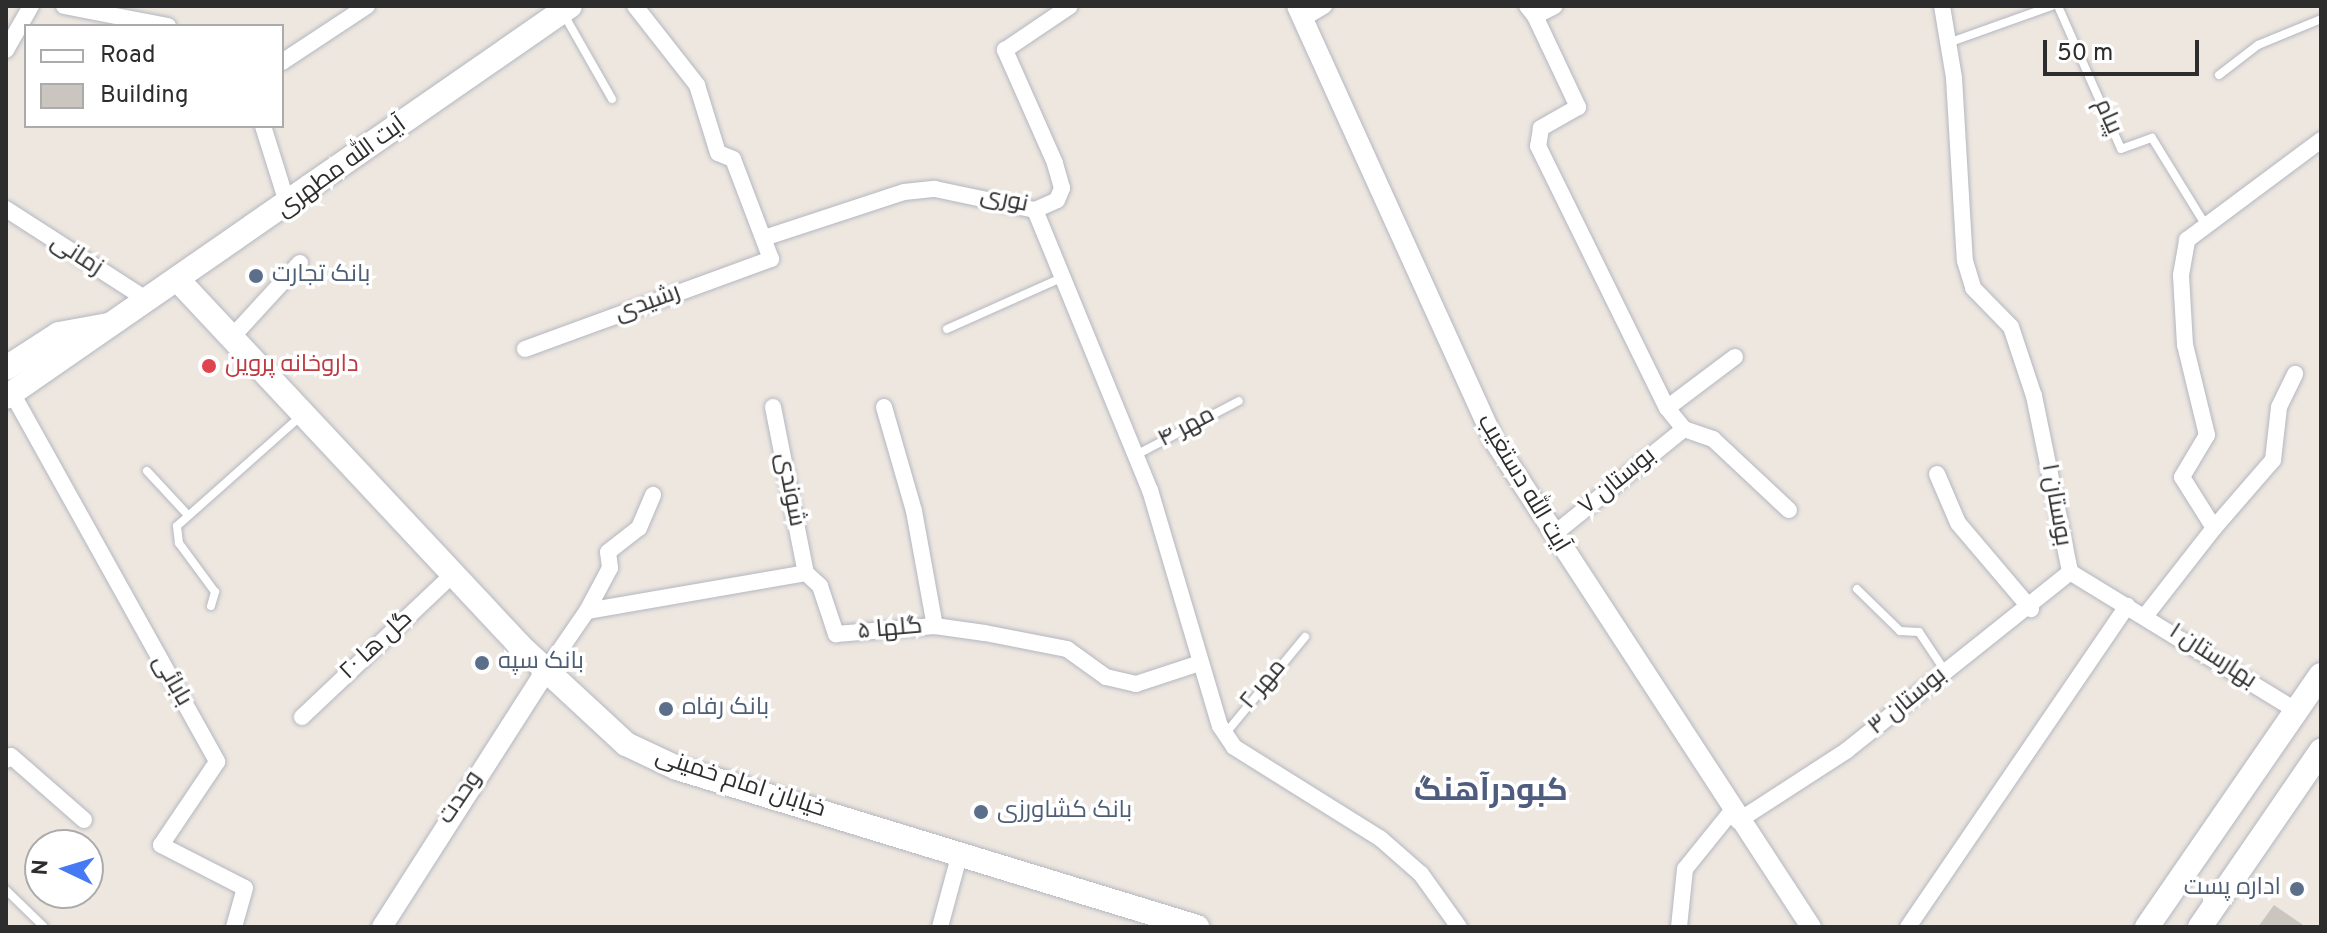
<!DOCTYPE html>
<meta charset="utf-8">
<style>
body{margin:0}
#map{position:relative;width:2327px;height:933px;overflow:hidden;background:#eee7e0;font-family:Overpass,Cairo,sans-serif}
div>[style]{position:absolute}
.building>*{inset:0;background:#cac5bf}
.roads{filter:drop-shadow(0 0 2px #b4b7c0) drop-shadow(0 0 2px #b4b7c0)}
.service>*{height:8px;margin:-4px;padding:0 4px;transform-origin:4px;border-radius:4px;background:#fff}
.minor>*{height:16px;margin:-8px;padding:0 8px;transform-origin:8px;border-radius:8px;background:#fff}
.tertiary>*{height:20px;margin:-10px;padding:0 10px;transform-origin:10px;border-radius:10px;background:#fff}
.secondary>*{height:24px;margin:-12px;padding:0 12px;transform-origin:12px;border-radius:12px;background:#fff}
.dots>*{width:22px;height:22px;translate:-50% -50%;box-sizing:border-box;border:4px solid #fff;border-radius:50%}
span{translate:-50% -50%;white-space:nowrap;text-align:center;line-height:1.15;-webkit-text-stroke:7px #fff;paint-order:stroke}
.street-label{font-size:24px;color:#2d2d2d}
.service-label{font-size:24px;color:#4e5e75}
.left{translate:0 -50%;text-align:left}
.right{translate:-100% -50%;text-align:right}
.health-label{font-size:24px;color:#be3a42}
.district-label{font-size:32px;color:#4e5c7e;font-weight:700}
.frame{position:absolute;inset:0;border:8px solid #2d2d2d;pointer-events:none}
.legend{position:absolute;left:24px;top:24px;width:260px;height:104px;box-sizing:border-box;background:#fff;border:2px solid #ababab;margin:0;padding:10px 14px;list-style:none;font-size:24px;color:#2d2d2d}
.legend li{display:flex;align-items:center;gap:16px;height:40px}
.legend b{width:40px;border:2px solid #ababab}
.north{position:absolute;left:24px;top:829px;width:80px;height:80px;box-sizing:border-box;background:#fff;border:2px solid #ababab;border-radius:50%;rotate:274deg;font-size:22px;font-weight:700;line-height:32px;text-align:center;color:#2d2d2d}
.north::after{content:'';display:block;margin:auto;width:28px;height:36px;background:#467af5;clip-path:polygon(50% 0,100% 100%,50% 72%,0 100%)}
.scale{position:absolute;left:2043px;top:40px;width:156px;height:36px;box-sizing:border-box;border:4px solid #2d2d2d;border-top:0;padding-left:10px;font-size:24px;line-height:28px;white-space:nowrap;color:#2d2d2d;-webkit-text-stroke:6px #fff;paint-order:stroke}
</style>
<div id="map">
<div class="building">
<i style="clip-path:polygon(2274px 905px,2306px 927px,2258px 927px)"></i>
</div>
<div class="roads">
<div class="service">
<i style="left:2058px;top:6px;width:156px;rotate:66.2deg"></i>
<i style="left:2121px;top:149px;width:33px;rotate:-20deg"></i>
<i style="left:2152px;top:138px;width:101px;rotate:58.4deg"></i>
<i style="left:563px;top:13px;width:99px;rotate:60.3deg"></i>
<i style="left:1948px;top:43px;width:110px;rotate:-19.6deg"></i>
<i style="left:2219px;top:75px;width:49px;rotate:-37.6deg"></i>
<i style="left:2258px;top:45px;width:68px;rotate:-22.4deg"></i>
<i style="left:947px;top:329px;width:125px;rotate:-24.1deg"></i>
<i style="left:1136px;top:455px;width:116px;rotate:-27.7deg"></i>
<i style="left:147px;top:471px;width:56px;rotate:47.2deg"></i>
<i style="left:1857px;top:589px;width:60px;rotate:44.3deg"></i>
<i style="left:1900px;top:631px;width:19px;rotate:3deg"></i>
<i style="left:1919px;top:632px;width:47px;rotate:56.3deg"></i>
<i style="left:211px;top:606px;width:15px;rotate:-74deg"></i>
<i style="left:215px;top:592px;width:61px;rotate:-126.3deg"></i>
<i style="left:179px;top:543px;width:17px;rotate:-97deg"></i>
<i style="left:177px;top:526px;width:166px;rotate:-41.6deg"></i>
<i style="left:1225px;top:734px;width:126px;rotate:-50.5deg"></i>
<i style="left:6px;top:890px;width:53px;rotate:44.2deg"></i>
</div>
<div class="minor">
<i style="left:64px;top:6px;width:106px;rotate:10.9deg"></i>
<i style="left:1527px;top:6px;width:13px;rotate:51deg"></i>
<i style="left:1535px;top:16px;width:22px;rotate:-27deg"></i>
<i style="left:1942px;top:6px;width:73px;rotate:80.5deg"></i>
<i style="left:1954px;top:78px;width:183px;rotate:86.6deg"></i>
<i style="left:1965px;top:261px;width:28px;rotate:73deg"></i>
<i style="left:1973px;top:288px;width:54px;rotate:45.7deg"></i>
<i style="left:2011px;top:327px;width:73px;rotate:71.6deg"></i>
<i style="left:2034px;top:396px;width:180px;rotate:78.4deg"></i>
<i style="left:2070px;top:572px;width:266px;rotate:31.5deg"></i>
<i style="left:1535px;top:16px;width:101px;rotate:64.7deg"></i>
<i style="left:1578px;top:107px;width:43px;rotate:150.4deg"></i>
<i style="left:1541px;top:128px;width:18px;rotate:99deg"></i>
<i style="left:1538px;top:146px;width:292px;rotate:63.8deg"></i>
<i style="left:1667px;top:408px;width:27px;rotate:51deg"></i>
<i style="left:1684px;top:429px;width:31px;rotate:19deg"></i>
<i style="left:1713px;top:439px;width:104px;rotate:43.1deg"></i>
<i style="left:1302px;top:19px;width:26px;rotate:-31deg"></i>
<i style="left:6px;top:50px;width:51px;rotate:-60.4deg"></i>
<i style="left:282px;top:62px;width:102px;rotate:-33.4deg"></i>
<i style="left:263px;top:126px;width:84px;rotate:72.6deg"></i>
<i style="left:6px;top:209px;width:168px;rotate:32.8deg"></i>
<i style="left:1035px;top:210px;width:303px;rotate:67.7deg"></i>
<i style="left:1150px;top:490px;width:246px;rotate:73.5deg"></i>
<i style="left:1220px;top:726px;width:25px;rotate:56deg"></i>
<i style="left:1234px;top:747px;width:173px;rotate:32deg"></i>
<i style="left:1381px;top:839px;width:53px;rotate:41.2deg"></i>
<i style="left:1421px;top:874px;width:65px;rotate:54.4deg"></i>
<i style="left:764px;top:238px;width:147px;rotate:-18.2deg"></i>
<i style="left:904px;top:192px;width:31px;rotate:-6deg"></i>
<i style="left:935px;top:189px;width:102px;rotate:11.9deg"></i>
<i style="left:1035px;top:210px;width:24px;rotate:-24deg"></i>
<i style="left:1057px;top:200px;width:13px;rotate:-67deg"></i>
<i style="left:1062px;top:188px;width:26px;rotate:-106deg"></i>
<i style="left:1055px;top:163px;width:124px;rotate:-113.9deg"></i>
<i style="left:1005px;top:50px;width:78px;rotate:-34.1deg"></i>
<i style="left:233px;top:336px;width:99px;rotate:-47.5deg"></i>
<i style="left:525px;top:349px;width:262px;rotate:-20.1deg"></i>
<i style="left:771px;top:259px;width:107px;rotate:-110.8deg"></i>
<i style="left:733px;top:159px;width:16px;rotate:-158deg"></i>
<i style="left:718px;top:153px;width:71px;rotate:-107.2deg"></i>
<i style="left:697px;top:85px;width:100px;rotate:-128.1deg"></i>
<i style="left:12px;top:393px;width:422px;rotate:60.9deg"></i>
<i style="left:217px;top:762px;width:100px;rotate:124deg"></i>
<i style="left:161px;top:845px;width:94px;rotate:27.1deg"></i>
<i style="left:245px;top:888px;width:41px;rotate:105.8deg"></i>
<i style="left:773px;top:407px;width:169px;rotate:78.8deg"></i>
<i style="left:884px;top:407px;width:108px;rotate:73.9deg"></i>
<i style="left:914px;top:511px;width:117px;rotate:79.7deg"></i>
<i style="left:1667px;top:408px;width:85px;rotate:-36.9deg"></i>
<i style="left:1937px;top:474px;width:53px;rotate:66.8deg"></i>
<i style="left:1958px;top:523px;width:113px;rotate:49.7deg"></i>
<i style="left:2214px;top:528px;width:90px;rotate:-49.1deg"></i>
<i style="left:2273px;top:460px;width:53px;rotate:-83.5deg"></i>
<i style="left:2279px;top:407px;width:37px;rotate:-64deg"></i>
<i style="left:1553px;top:535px;width:169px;rotate:-39deg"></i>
<i style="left:587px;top:611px;width:49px;rotate:-61.9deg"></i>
<i style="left:610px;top:568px;width:16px;rotate:-97deg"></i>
<i style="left:608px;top:552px;width:39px;rotate:-38deg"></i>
<i style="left:639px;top:528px;width:36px;rotate:-67deg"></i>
<i style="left:2146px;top:615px;width:110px;rotate:-52deg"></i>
<i style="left:2214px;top:528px;width:60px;rotate:-122.1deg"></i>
<i style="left:2182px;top:477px;width:49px;rotate:-59.2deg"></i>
<i style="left:2207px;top:435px;width:93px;rotate:-103.7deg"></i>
<i style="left:2185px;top:345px;width:70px;rotate:-93.3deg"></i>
<i style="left:2181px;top:275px;width:36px;rotate:-80deg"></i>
<i style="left:2187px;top:240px;width:167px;rotate:-36.7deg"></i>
<i style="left:545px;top:672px;width:74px;rotate:-55.5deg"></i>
<i style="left:587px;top:611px;width:222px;rotate:-9.8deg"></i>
<i style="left:806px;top:573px;width:19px;rotate:43deg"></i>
<i style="left:820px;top:586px;width:51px;rotate:71.6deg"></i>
<i style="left:836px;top:634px;width:99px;rotate:-4.6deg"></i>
<i style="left:935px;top:626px;width:50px;rotate:8deg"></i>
<i style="left:985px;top:633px;width:84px;rotate:11deg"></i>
<i style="left:1067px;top:649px;width:48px;rotate:35.7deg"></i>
<i style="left:1106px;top:677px;width:31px;rotate:13deg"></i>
<i style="left:1136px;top:684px;width:64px;rotate:-18.2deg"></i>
<i style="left:302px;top:717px;width:207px;rotate:-43.4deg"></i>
<i style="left:6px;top:760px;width:6px;rotate:-39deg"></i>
<i style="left:11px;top:756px;width:97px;rotate:41.2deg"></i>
<i style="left:1738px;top:821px;width:129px;rotate:-32.9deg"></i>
<i style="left:1846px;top:751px;width:287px;rotate:-38.6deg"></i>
<i style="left:940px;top:927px;width:77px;rotate:-74.9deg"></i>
<i style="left:1679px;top:927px;width:58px;rotate:-84.1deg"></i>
<i style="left:1685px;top:869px;width:73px;rotate:-51.1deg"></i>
<i style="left:1908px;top:927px;width:389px;rotate:-55.7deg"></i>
</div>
<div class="tertiary">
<i style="left:1297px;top:6px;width:475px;rotate:65.6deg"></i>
<i style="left:1493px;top:439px;width:582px;rotate:56.91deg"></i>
<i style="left:382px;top:927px;width:303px;rotate:-57.4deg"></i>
</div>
<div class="secondary">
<i style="left:177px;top:279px;width:500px;rotate:46.9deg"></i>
<i style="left:518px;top:644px;width:147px;rotate:42.8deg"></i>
<i style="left:626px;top:744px;width:56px;rotate:25.2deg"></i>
<i style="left:677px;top:768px;width:544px;rotate:17deg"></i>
<i style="left:6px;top:368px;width:63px;rotate:-32.7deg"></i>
<i style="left:59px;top:334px;width:50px;rotate:-10.4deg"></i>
<i style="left:6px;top:397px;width:686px;rotate:-34.73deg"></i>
<i style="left:2147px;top:927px;width:306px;rotate:-55.4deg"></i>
<i style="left:2200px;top:927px;width:214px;rotate:-55.5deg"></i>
</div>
</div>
<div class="dots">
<i style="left:256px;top:276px;background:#5c6f8a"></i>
<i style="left:209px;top:366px;background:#e0444e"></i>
<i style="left:482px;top:663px;background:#5c6f8a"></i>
<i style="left:666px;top:709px;background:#5c6f8a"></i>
<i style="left:981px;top:812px;background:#5c6f8a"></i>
<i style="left:2297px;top:889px;background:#5c6f8a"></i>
</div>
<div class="street-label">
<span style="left:2107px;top:117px;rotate:66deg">پیام</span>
<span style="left:342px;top:168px;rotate:-36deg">آیت الله مطهری</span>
<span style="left:1004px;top:201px;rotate:12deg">نوری</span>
<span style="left:76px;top:256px;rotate:33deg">زمانی</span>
<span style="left:648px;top:304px;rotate:-20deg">رشیدی</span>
<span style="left:1187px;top:428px;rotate:-28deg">مهر ۴</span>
<span style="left:1618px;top:482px;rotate:-39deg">بوستان ۷</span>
<span style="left:1522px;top:484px;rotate:59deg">آیت الله دستغیب</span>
<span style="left:789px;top:490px;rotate:79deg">شوندی</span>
<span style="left:2055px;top:505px;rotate:80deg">بوستان ۱</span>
<span style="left:890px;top:630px;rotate:-5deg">گلها ۵</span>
<span style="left:377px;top:646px;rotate:-43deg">گل ها ۲۰</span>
<span style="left:2212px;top:657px;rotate:33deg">بهارستان ۱</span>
<span style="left:171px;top:681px;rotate:60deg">بابائی</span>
<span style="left:1264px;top:685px;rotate:-50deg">مهر ۲</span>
<span style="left:1908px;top:702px;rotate:-39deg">بوستان ۳</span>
<span style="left:740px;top:784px;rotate:18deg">خیابان امام خمینی</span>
<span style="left:461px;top:798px;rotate:-56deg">وحدت</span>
</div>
<div class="service-label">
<span class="left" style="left:272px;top:276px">بانک تجارت</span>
<span class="left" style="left:498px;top:663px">بانک سپه</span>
<span class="left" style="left:682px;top:709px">بانک رفاه</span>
<span class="left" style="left:997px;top:812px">بانک کشاورزی</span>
<span class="right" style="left:2281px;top:889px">اداره پست</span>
</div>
<div class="health-label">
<span class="left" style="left:225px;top:366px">داروخانه پروین</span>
</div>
<div class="district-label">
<span style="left:1491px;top:792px">کبودرآهنگ</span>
</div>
<div class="frame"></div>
<ul class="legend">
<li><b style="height:10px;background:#fff"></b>Road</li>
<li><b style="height:22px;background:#cac5bf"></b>Building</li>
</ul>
<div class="north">N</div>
<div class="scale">50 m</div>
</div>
